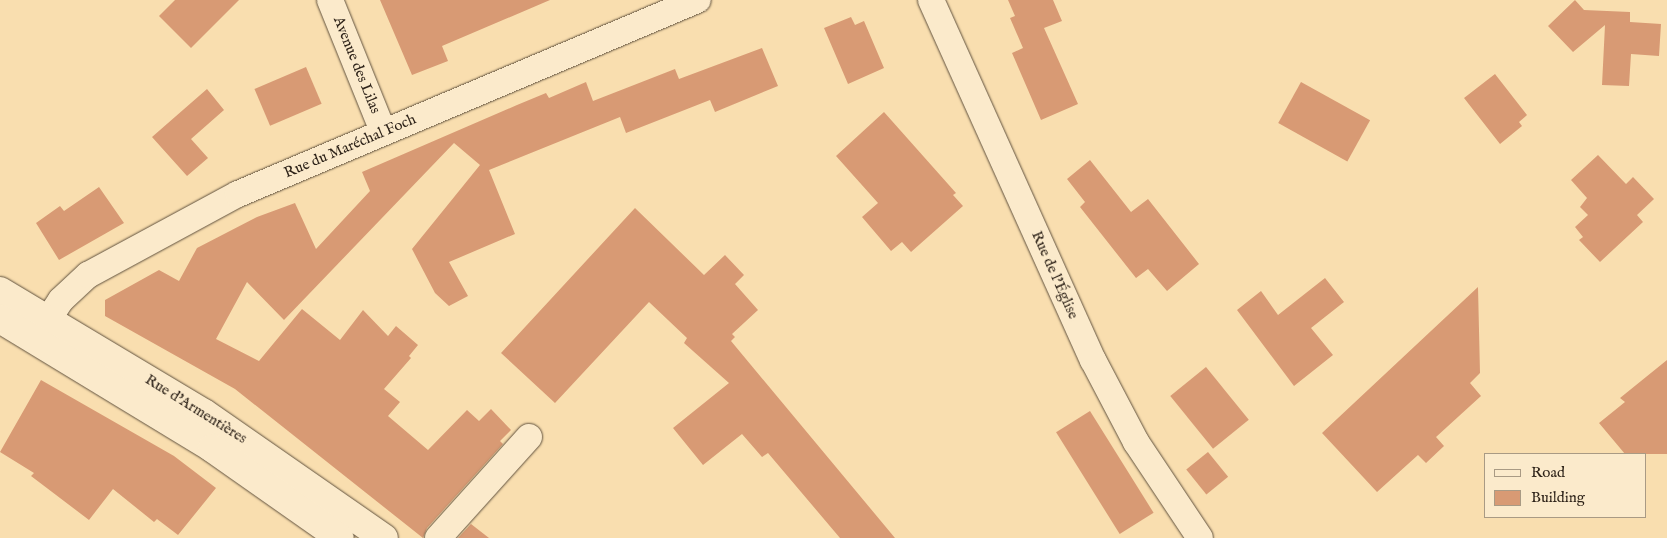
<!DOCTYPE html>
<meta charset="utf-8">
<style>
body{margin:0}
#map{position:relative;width:1667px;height:538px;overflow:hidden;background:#f9deaf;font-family:"IM FELL English",serif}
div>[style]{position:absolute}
.building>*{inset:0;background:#d89a74;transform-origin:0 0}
.roads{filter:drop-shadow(0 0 1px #61523e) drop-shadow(0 0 1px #61523e)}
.minor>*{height:26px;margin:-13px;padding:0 13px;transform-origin:13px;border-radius:13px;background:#fbeacb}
.secondary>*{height:28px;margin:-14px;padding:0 14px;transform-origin:14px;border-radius:14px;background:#fbeacb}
span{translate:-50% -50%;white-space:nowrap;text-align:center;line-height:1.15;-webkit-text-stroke:4px #fbeacb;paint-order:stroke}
.street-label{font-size:15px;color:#2e2319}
.legend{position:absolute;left:1484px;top:453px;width:162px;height:65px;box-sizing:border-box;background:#fbeacb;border:1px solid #a99a84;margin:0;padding:6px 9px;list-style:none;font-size:15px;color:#2e2319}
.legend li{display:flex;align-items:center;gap:10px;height:25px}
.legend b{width:25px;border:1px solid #a99a84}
</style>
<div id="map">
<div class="building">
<i style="clip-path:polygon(175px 0,239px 0,191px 48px,159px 16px)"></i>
<i style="clip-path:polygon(380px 0,550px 0,442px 46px,448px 61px,412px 75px)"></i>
<i style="clip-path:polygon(1008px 0,1053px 0,1062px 21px,1044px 28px,1078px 104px,1041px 120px,1012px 53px,1023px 48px,1010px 18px,1015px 16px)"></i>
<i style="clip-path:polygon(1575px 0,1584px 10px,1630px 12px,1630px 22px,1661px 24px,1659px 56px,1631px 54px,1629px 86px,1602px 85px,1605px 25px,1573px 52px,1548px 26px)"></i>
<i style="clip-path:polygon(851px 17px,855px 25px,864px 21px,884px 68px,848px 84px,824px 28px)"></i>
<i style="clip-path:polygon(762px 48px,778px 86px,715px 112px,710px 100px,626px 133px,620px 117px,489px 170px,515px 234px,449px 262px,468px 296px,449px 306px,435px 293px,412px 249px,480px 165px,454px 143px,284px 320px,247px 282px,216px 339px,259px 361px,302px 309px,340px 340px,363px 310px,388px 336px,396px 326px,418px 345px,409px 356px,411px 358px,384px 389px,400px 402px,388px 416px,428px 450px,467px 410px,479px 421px,491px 409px,511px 430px,500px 441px,503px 444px,427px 528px,423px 538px,235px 389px,105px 316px,105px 300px,159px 270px,179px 281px,197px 248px,257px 217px,295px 203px,316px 249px,370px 191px,362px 172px,517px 105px,546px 93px,549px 98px,586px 82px,593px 101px,675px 69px,679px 79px)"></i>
<i style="left:306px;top:67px;width:40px;height:56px;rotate:67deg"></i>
<i style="clip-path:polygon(1495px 74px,1527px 115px,1519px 122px,1522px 126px,1500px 144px,1464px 98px)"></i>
<i style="left:1301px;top:82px;width:79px;height:47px;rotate:29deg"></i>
<i style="clip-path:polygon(207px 89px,224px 110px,191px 139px,208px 158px,187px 176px,152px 137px)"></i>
<i style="clip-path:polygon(884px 112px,956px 193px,953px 195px,963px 206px,911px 252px,902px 242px,891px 251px,862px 217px,878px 203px,836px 156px)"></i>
<i style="clip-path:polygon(1598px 155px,1626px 184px,1633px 177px,1654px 199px,1637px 215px,1643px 222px,1600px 262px,1579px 240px,1583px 237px,1575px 227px,1588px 215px,1580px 207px,1587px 198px,1571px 180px)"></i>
<i style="clip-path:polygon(1090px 160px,1131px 212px,1148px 199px,1199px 264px,1167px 291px,1148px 269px,1136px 278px,1080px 207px,1085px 202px,1067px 179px)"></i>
<i style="clip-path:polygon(99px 187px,124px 223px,59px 260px,36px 223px,60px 206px,64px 211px)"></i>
<i style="clip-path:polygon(635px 208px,704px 275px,725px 255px,744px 275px,735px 284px,758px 310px,732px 334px,735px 337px,731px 341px,895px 538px,840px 538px,768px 453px,762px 457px,742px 434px,703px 465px,673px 428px,729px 383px,684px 343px,687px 338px,649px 302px,555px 403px,501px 353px)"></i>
<i style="clip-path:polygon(1325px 278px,1344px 302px,1311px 328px,1333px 355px,1294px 386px,1237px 310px,1261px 291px,1278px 315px)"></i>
<i style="clip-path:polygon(1478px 287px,1480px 373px,1470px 383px,1481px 396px,1436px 437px,1444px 446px,1426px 463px,1418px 455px,1377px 492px,1322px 433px)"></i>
<i style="clip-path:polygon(1667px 360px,1667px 454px,1625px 454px,1599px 423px,1625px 402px,1620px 398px)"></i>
<i style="left:1206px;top:367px;width:68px;height:46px;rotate:51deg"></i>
<i style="clip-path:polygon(41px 380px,174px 456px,216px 488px,178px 535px,157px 519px,154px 522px,113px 489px,89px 520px,31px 476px,34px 473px,0 452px)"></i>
<i style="left:1090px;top:411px;width:120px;height:40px;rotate:58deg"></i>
<i style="left:1208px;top:452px;width:32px;height:28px;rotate:51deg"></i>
<i style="clip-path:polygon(471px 524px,489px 538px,458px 538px)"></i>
</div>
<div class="roads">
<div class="minor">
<i style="left:330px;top:0;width:141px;rotate:68deg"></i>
<i style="left:931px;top:0;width:395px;rotate:65.8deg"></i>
<i style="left:1093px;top:360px;width:93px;rotate:62.3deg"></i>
<i style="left:1136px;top:442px;width:115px;rotate:56.3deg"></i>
<i style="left:36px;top:338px;width:45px;rotate:-56.7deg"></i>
<i style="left:61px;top:300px;width:37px;rotate:-43deg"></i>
<i style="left:88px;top:275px;width:170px;rotate:-28.4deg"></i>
<i style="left:238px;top:194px;width:499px;rotate:-22.9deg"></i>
<i style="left:438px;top:538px;width:136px;rotate:-48deg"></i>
</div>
<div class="secondary">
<i style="left:0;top:291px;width:238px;rotate:30.9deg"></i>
<i style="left:204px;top:413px;width:219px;rotate:34.8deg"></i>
<i style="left:0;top:319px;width:248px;rotate:31.3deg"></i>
<i style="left:212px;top:448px;width:156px;rotate:35.1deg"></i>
</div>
</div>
<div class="street-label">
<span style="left:357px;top:65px;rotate:68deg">Avenue des Lilas</span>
<span style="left:350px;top:146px;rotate:-23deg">Rue du Maréchal Foch</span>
<span style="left:1055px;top:275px;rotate:66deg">Rue de l'Église</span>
<span style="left:196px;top:409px;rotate:32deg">Rue d'Armentières</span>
</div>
<ul class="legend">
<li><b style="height:6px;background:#fbeacb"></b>Road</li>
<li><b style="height:14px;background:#d89a74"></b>Building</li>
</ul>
</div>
